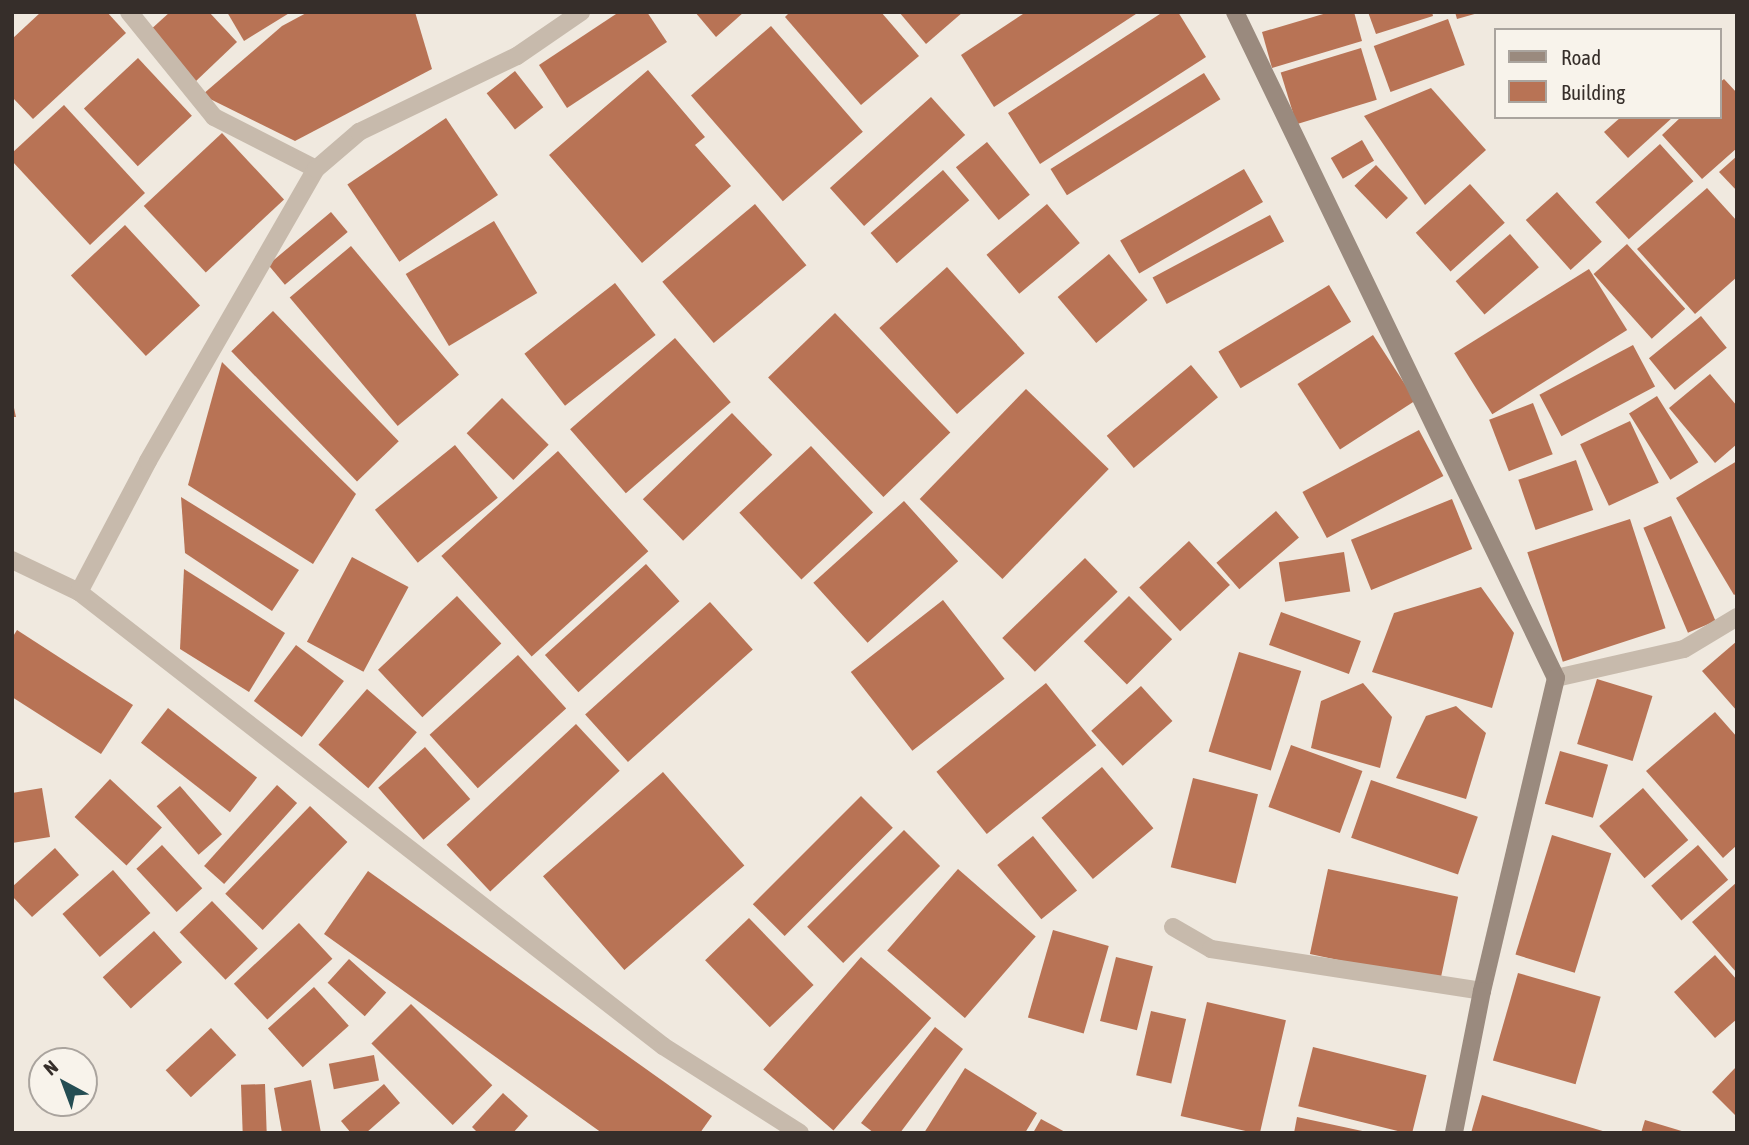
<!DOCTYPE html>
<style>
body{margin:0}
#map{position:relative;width:1749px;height:1145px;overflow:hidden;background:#f0e9df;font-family:"Asap Condensed",sans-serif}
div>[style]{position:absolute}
.building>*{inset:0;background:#b87355;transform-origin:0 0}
.street>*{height:18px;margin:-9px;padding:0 9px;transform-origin:9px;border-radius:9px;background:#c7baac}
.secondary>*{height:18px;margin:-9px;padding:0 9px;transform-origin:9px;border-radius:9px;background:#9a8a7e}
span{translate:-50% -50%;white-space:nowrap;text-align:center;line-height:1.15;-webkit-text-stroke:5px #f8f3eb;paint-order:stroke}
.frame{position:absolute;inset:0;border:14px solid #362e2a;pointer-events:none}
.legend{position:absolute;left:1494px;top:28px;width:228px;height:91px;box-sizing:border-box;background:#f8f3eb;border:2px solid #aaa49e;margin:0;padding:9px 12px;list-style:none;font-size:21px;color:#362e2a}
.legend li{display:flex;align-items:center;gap:14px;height:35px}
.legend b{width:35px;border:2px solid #aaa49e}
.north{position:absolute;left:28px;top:1047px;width:70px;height:70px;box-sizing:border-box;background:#f8f3eb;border:2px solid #aaa49e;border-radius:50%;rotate:319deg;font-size:19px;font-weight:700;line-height:28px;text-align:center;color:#362e2a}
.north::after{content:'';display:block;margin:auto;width:24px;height:32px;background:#244d53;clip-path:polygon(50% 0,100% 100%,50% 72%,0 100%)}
</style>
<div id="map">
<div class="building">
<i style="clip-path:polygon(41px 12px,107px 12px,126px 33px,33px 119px,12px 97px,12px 39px)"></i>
<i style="clip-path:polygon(170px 12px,209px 12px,237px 42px,195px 82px,148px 32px)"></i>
<i style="clip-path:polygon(227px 12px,291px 12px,244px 41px)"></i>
<i style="clip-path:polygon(308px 12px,415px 12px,432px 69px,295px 141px,202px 95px,282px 26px)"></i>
<i style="clip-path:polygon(619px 12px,647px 12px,667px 42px,567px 108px,539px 65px)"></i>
<i style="clip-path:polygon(695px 12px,744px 12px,716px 37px)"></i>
<i style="clip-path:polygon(790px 12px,881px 12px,919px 56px,861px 105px,785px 17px)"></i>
<i style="clip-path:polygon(899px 12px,963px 12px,926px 44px)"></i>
<i style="clip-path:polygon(1026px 12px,1139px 12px,994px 107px,961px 55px)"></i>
<i style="clip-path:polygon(1163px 12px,1178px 12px,1206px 57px,1040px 164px,1008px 113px)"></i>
<i style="clip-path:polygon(1330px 12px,1354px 12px,1362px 41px,1272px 68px,1262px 32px)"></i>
<i style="clip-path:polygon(1368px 12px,1432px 12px,1433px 16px,1376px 34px)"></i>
<i style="clip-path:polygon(1455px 12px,1478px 12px,1478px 13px,1457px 19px)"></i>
<i style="left:1448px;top:19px;width:49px;height:79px;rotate:70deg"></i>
<i style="left:771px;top:26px;width:140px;height:106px;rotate:49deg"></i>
<i style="left:1361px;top:48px;width:54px;height:84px;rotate:73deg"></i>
<i style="left:138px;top:58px;width:79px;height:74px;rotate:47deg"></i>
<i style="clip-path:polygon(648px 70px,705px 137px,695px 145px,731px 186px,642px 263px,549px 155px)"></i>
<i style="left:515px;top:71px;width:46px;height:36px;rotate:52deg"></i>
<i style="left:1204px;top:73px;width:31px;height:181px;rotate:58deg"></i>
<i style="clip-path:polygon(1724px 79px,1737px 93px,1737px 148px,1702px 179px,1662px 135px,1681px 117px,1719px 117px,1719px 83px)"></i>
<i style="clip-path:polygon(1431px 88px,1486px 150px,1425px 205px,1364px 116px)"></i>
<i style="left:931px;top:97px;width:51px;height:136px;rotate:48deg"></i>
<i style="clip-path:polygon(64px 105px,145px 193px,90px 245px,12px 161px,12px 153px)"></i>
<i style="clip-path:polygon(1621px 117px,1673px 117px,1628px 158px,1604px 132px)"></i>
<i style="left:446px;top:118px;width:93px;height:119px;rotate:56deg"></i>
<i style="left:222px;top:133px;width:91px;height:107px;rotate:47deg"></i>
<i style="left:1362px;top:140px;width:24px;height:36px;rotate:60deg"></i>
<i style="left:987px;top:142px;width:68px;height:40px;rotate:51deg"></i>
<i style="left:1660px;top:144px;width:50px;height:87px;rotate:48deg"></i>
<i style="clip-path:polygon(1737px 156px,1737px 191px,1719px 172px)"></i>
<i style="left:1376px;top:165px;width:46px;height:30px;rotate:46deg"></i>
<i style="left:1244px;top:169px;width:38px;height:143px;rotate:60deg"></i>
<i style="left:943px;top:170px;width:40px;height:96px;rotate:49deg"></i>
<i style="left:1470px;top:184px;width:52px;height:73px;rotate:48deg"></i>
<i style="clip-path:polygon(1707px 188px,1737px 221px,1737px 277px,1695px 314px,1637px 249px)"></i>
<i style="left:1557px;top:192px;width:67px;height:42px;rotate:48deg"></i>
<i style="left:755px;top:204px;width:80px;height:121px;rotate:50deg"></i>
<i style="left:1047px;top:204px;width:51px;height:79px;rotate:50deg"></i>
<i style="left:331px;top:212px;width:26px;height:82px;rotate:50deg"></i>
<i style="left:1270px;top:215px;width:30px;height:133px;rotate:62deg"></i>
<i style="left:494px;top:221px;width:84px;height:103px;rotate:59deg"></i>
<i style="left:125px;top:225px;width:110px;height:74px;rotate:47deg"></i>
<i style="left:1510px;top:234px;width:44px;height:72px;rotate:49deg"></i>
<i style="left:1627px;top:244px;width:87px;height:45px;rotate:48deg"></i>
<i style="left:351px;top:246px;width:168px;height:80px;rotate:50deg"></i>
<i style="left:1109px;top:254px;width:60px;height:67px;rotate:50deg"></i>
<i style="left:947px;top:267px;width:116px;height:91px;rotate:48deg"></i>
<i style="left:1589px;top:269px;width:72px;height:159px;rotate:58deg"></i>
<i style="left:615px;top:283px;width:66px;height:115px;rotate:52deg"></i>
<i style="left:1329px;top:285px;width:43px;height:129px;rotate:59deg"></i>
<i style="left:273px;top:311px;width:181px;height:58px;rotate:46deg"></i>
<i style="left:835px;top:313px;width:166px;height:93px;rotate:46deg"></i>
<i style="left:1701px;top:316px;width:41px;height:67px;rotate:51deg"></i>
<i style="left:1373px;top:335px;width:78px;height:90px;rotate:57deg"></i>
<i style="left:675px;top:338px;width:85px;height:139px;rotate:49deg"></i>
<i style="left:1633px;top:345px;width:47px;height:106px;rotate:62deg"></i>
<i style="clip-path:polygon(222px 362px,356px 494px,313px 564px,188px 485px)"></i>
<i style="left:1191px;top:365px;width:42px;height:110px;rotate:50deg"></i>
<i style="clip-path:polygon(1710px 374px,1737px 406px,1737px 444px,1715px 463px,1669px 408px)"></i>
<i style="left:1026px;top:389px;width:115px;height:153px;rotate:44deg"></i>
<i style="left:1657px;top:396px;width:78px;height:33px;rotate:58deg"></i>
<i style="left:502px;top:398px;width:66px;height:50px;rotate:45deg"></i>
<i style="clip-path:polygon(12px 399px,16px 417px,12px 417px)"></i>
<i style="left:1533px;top:403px;width:55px;height:47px;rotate:69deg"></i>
<i style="left:732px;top:413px;width:58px;height:124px;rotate:46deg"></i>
<i style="left:1630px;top:421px;width:68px;height:55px;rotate:65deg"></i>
<i style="left:1419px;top:430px;width:52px;height:132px;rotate:62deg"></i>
<i style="left:455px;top:445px;width:68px;height:103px;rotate:51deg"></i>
<i style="left:811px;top:446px;width:91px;height:98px;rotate:47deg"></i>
<i style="left:558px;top:451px;width:135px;height:157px;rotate:48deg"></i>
<i style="left:1576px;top:460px;width:53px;height:61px;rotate:71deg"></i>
<i style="clip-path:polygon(1737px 461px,1737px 593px,1734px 595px,1676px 498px)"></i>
<i style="clip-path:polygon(181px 497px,299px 570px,272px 611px,185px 553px)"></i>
<i style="left:1452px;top:499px;width:54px;height:109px;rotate:68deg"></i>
<i style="left:904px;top:501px;width:81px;height:122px;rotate:48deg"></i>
<i style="left:1276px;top:511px;width:35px;height:79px;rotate:49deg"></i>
<i style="left:1671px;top:516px;width:114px;height:30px;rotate:67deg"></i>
<i style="left:1630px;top:519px;width:115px;height:108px;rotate:72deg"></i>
<i style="left:1189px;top:541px;width:60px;height:68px;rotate:47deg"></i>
<i style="left:1344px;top:552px;width:40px;height:66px;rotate:81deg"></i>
<i style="left:352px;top:557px;width:64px;height:96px;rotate:28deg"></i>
<i style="left:1085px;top:558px;width:47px;height:115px;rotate:46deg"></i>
<i style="left:646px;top:564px;width:50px;height:136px;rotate:48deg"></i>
<i style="clip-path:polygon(184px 569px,285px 633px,249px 692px,180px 649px)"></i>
<i style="clip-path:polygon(1481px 587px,1514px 633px,1492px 708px,1372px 672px,1394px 613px)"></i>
<i style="left:457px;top:596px;width:65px;height:108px;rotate:47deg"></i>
<i style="left:1129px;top:596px;width:61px;height:64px;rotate:45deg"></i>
<i style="left:943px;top:600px;width:100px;height:117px;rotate:52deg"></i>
<i style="left:710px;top:602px;width:64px;height:168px;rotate:48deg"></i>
<i style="left:1281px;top:612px;width:85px;height:35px;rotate:20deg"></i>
<i style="clip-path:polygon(17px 630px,133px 705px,101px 754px,12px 697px,12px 638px)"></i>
<i style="clip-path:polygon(1737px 641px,1737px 711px,1702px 671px)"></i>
<i style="left:296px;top:645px;width:60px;height:70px;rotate:37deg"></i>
<i style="left:1239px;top:652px;width:65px;height:104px;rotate:17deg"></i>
<i style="left:518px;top:655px;width:72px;height:119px;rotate:48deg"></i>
<i style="left:1597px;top:679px;width:58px;height:68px;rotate:17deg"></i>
<i style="left:1046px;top:683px;width:80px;height:141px;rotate:51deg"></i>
<i style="clip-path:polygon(1363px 683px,1392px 717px,1380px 768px,1311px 748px,1321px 701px)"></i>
<i style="left:1141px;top:686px;width:47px;height:67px;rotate:48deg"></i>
<i style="left:367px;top:689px;width:66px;height:74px;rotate:41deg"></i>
<i style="clip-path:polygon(1456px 706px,1486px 733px,1466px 799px,1396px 778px,1426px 716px)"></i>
<i style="left:168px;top:708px;width:113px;height:44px;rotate:38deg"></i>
<i style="clip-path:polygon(1715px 712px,1737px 737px,1737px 845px,1723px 858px,1646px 771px)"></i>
<i style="left:576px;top:724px;width:64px;height:177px;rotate:47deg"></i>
<i style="left:1291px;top:745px;width:76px;height:66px;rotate:20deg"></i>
<i style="left:425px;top:747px;width:69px;height:62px;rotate:49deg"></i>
<i style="left:1560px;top:751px;width:50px;height:55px;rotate:16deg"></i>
<i style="left:1102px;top:767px;width:80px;height:79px;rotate:50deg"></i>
<i style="left:663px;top:772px;width:124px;height:159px;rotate:49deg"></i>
<i style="left:1193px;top:778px;width:67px;height:92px;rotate:14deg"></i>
<i style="left:110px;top:779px;width:71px;height:52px;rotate:43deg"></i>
<i style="left:1371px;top:780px;width:113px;height:61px;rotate:19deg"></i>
<i style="left:277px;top:785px;width:27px;height:109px;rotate:42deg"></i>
<i style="left:180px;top:786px;width:64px;height:31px;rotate:49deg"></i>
<i style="clip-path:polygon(42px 788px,50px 837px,12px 843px,12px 793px)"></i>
<i style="left:1643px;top:788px;width:69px;height:58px;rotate:49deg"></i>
<i style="left:861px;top:796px;width:45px;height:153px;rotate:45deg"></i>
<i style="left:310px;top:806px;width:52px;height:122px;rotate:44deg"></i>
<i style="left:904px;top:830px;width:51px;height:137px;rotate:45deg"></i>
<i style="left:1552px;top:835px;width:62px;height:125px;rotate:17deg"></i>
<i style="left:1033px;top:836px;width:70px;height:46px;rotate:51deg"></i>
<i style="left:162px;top:845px;width:59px;height:35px;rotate:47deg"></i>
<i style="left:1698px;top:845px;width:46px;height:62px;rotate:49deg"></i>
<i style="clip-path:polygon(55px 848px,79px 875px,32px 917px,12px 896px,12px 887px)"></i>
<i style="left:958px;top:869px;width:103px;height:108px;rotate:41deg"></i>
<i style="left:1328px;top:869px;width:133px;height:87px;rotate:12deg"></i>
<i style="left:113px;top:870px;width:57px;height:67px;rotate:49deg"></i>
<i style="clip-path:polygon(368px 871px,712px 1116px,700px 1133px,602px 1133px,324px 934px)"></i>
<i style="clip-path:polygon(1737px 882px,1737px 973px,1692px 922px)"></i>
<i style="left:212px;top:901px;width:66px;height:45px;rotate:46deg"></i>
<i style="left:749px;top:918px;width:93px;height:61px;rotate:46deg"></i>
<i style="left:299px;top:923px;width:49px;height:89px;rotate:47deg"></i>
<i style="left:1053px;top:930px;width:58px;height:91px;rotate:16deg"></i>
<i style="left:154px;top:931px;width:42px;height:69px;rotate:48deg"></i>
<i style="clip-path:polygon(1715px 955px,1737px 980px,1737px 1019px,1715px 1038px,1674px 992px)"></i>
<i style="left:861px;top:957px;width:93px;height:149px;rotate:41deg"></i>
<i style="left:1116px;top:957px;width:38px;height:66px;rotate:14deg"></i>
<i style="left:349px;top:959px;width:50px;height:32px;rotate:42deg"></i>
<i style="left:1518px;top:973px;width:86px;height:91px;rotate:16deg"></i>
<i style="left:314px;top:987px;width:52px;height:62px;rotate:48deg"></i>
<i style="left:1207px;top:1002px;width:81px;height:117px;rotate:13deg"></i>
<i style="left:411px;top:1004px;width:115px;height:56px;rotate:45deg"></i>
<i style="left:1151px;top:1011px;width:36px;height:66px;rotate:13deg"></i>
<i style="clip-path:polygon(935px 1027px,963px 1049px,900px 1133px,874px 1133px,861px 1123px)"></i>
<i style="left:211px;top:1028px;width:37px;height:62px;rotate:47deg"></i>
<i style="left:1313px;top:1047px;width:117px;height:61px;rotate:14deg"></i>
<i style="left:374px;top:1055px;width:26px;height:46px;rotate:79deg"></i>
<i style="clip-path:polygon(1737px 1066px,1737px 1117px,1712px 1092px)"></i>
<i style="clip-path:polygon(965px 1068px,1037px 1113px,1025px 1133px,924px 1133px)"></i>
<i style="clip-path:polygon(311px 1080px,321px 1133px,282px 1133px,274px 1088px)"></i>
<i style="left:265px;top:1084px;width:49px;height:24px;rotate:88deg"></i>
<i style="clip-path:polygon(384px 1084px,400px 1103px,366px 1133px,351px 1133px,341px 1121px)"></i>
<i style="clip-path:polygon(503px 1093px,528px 1116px,513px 1133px,478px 1133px,472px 1127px)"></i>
<i style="clip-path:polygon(1482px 1095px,1606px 1132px,1606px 1133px,1471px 1133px)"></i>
<i style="clip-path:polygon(1297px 1117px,1367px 1132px,1367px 1133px,1294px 1133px)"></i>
<i style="clip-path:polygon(1041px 1119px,1067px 1133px,1033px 1133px)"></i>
<i style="clip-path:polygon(1645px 1120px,1685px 1132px,1685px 1133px,1641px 1133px)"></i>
</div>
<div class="street">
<i style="left:129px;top:12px;width:135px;rotate:51deg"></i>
<i style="left:214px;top:117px;width:114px;rotate:27deg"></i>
<i style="left:12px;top:560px;width:74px;rotate:25.5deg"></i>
<i style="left:79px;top:592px;width:740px;rotate:37.86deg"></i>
<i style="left:663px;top:1046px;width:162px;rotate:32.4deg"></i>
<i style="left:79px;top:592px;width:148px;rotate:-62.2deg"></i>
<i style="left:148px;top:461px;width:337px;rotate:-60.1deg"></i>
<i style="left:316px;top:169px;width:57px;rotate:-40.7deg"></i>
<i style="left:359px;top:132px;width:175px;rotate:-25.7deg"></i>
<i style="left:517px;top:56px;width:78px;rotate:-34.5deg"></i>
<i style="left:1556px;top:678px;width:131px;rotate:-12.8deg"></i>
<i style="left:1684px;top:649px;width:62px;rotate:-31.1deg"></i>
<i style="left:1173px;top:927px;width:44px;rotate:30.1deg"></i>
<i style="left:1211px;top:949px;width:274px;rotate:8.8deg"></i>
</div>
<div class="secondary">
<i style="left:1235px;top:12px;width:739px;rotate:64.27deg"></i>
<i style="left:1556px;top:678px;width:322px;rotate:103.3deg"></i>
<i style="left:1482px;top:991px;width:145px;rotate:101.2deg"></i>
</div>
<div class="frame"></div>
<ul class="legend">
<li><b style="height:9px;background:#9a8a7e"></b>Road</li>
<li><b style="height:19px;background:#b87355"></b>Building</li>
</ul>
<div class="north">N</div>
</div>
